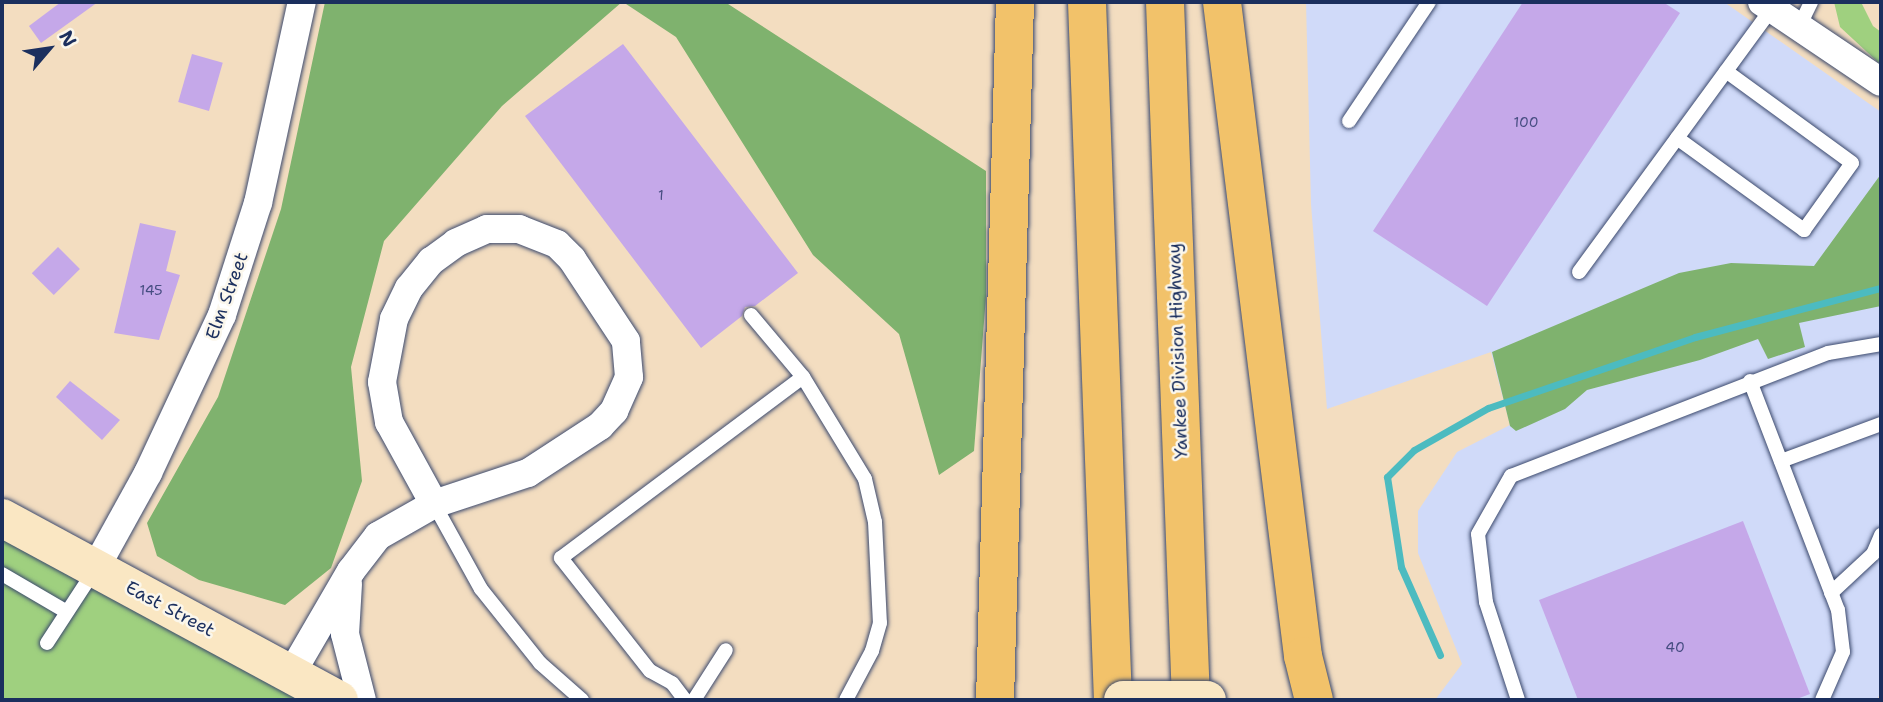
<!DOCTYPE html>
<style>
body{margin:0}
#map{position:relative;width:1883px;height:702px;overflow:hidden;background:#f3ddc0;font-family:"Shantell Sans",sans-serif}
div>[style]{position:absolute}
.built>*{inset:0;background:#d0daf9}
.green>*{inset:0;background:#9fd07f}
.forest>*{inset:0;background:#7fb26e}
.stream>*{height:7px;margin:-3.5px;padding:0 3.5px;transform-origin:3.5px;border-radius:3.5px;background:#4cbbc0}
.building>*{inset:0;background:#c5a8e9;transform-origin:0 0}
.roads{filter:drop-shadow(0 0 2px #3b496d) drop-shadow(0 0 2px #3b496d)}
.service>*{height:14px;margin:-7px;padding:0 7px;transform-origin:7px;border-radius:7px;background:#fff}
.minor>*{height:28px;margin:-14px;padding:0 14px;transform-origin:14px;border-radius:14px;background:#fff}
.secondary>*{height:38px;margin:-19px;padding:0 19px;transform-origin:19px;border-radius:19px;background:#fae7c3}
.motorway>*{height:38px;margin:-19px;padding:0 19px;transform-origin:19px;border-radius:19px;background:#f2c26a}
.bridges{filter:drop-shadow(0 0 2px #3b496d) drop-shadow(0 0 2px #3b496d)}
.secondary-bridge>*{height:38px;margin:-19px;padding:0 19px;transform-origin:19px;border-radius:19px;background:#fae7c3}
span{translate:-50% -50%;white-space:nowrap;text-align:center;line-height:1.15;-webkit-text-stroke:5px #fbf7ec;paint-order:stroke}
.number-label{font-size:14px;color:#464d81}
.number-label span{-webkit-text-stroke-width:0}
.street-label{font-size:18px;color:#1b2f5e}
.frame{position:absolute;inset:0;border:4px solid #1b2f5e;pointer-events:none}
.north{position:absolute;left:14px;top:14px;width:70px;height:70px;-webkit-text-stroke:5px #fbf7ec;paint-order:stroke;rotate:61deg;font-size:19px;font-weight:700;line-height:28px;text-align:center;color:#1b2f5e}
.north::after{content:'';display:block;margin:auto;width:24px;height:32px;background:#1b2f5e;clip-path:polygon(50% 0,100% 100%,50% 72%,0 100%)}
</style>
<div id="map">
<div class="built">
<i style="clip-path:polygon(1306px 2px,1724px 2px,1881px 112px,1881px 691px,1877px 700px,1435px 700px,1462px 664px,1418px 553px,1418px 511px,1457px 452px,1510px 425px,1491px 352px,1327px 409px,1311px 204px)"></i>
</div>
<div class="green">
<i style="clip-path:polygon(1834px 2px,1861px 2px,1873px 26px,1881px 32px,1881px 65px,1840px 27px)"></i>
<i style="clip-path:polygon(2px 530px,309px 700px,2px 700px)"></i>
</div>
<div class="forest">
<i style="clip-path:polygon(325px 2px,622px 2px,502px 106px,384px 241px,351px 367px,362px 481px,331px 568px,285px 605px,199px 580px,157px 556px,147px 523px,218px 397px,281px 209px)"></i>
<i style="clip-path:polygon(623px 2px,725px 2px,986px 171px,986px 296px,974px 451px,939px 475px,899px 334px,813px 255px,676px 37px)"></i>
<i style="clip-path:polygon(1881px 174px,1881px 306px,1799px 323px,1805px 347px,1768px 359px,1758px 339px,1700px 360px,1587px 390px,1565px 409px,1516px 431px,1510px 426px,1492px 352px,1679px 273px,1731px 263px,1814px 266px)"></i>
</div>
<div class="stream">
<i style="left:1440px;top:655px;width:96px;rotate:-113.9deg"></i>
<i style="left:1401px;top:567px;width:91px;rotate:-98.8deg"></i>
<i style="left:1387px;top:477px;width:38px;rotate:-45deg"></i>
<i style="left:1414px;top:450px;width:85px;rotate:-29.6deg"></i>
<i style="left:1488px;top:408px;width:219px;rotate:-18.9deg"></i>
<i style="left:1695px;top:337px;width:192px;rotate:-14.8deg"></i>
</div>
<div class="building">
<i style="clip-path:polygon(61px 2px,98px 2px,41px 43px,29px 26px)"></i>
<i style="clip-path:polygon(1523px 2px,1663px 2px,1680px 13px,1487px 306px,1373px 231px)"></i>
<i style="clip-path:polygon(623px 44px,798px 273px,755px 306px,745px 307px,742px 316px,701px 348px,525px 116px)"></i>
<i style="left:192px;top:54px;width:32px;height:50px;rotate:16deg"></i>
<i style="clip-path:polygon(140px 223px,176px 231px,166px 271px,180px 275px,159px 340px,114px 333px)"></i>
<i style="left:58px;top:247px;width:31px;height:37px;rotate:45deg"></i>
<i style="clip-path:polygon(70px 381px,120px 420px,102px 440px,56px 397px)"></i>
<i style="clip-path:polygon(1743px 521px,1810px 694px,1794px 700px,1578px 700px,1539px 600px)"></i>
</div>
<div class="roads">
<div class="service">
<i style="left:1799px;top:27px;width:28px;rotate:-64deg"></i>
<i style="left:1349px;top:121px;width:143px;rotate:-56.1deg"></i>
<i style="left:1677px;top:138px;width:157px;rotate:35.9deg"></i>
<i style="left:1804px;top:230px;width:82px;rotate:-54.4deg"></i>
<i style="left:1852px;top:163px;width:156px;rotate:-143.9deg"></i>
<i style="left:1579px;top:272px;width:327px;rotate:-53.8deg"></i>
<i style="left:751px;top:315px;width:81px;rotate:50deg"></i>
<i style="left:803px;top:377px;width:119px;rotate:58.7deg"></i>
<i style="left:865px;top:479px;width:44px;rotate:76.9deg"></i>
<i style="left:875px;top:522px;width:101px;rotate:87.2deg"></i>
<i style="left:880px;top:623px;width:29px;rotate:106deg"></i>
<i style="left:872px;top:651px;width:55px;rotate:118deg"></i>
<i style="left:1750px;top:381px;width:245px;rotate:69deg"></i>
<i style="left:1838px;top:610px;width:42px;rotate:83.2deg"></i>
<i style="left:1843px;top:652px;width:52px;rotate:113.6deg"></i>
<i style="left:1781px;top:461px;width:107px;rotate:-20.3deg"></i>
<i style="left:434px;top:504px;width:97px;rotate:61.1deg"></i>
<i style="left:481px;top:589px;width:95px;rotate:51.4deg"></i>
<i style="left:540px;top:663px;width:56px;rotate:41.4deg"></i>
<i style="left:2px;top:574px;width:75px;rotate:30.3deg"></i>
<i style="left:1831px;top:593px;width:57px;rotate:-42.9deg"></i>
<i style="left:1873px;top:554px;width:21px;rotate:-67deg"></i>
<i style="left:47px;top:643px;width:86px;rotate:-56.9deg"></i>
<i style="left:685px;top:700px;width:21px;rotate:-127deg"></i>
<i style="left:672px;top:683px;width:25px;rotate:-151deg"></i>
<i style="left:650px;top:671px;width:144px;rotate:-128.2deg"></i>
<i style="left:561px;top:558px;width:302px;rotate:-36.8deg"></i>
<i style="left:694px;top:700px;width:59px;rotate:-57.4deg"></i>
<i style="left:1518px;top:700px;width:103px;rotate:-108.1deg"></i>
<i style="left:1486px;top:602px;width:68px;rotate:-96.7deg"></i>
<i style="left:1478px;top:534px;width:67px;rotate:-60.4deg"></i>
<i style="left:1511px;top:476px;width:340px;rotate:-21.2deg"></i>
<i style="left:1828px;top:353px;width:54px;rotate:-9.6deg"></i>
</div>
<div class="minor">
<i style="left:1762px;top:2px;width:143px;rotate:33.9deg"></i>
<i style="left:95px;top:569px;width:110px;rotate:-61.1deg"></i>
<i style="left:148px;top:473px;width:174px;rotate:-64.9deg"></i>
<i style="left:222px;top:315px;width:118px;rotate:-72.2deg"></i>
<i style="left:258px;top:203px;width:206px;rotate:-77.7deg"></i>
<i style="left:348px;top:584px;width:50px;rotate:93.4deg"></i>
<i style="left:345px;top:634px;width:68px;rotate:75.6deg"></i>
<i style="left:291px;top:674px;width:119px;rotate:-59.8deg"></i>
<i style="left:351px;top:571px;width:44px;rotate:-52.4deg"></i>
<i style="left:378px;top:536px;width:64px;rotate:-29.7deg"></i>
<i style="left:434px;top:504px;width:99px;rotate:-18.3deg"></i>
<i style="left:528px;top:473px;width:86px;rotate:-33.1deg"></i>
<i style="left:600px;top:426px;width:21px;rotate:-47deg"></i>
<i style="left:614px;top:411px;width:37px;rotate:-66deg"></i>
<i style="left:629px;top:377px;width:36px;rotate:-95deg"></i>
<i style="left:626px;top:341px;width:98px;rotate:-123.4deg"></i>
<i style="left:572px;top:259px;width:21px;rotate:-135deg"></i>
<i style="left:557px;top:244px;width:41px;rotate:-158.5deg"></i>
<i style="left:519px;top:229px;width:32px;rotate:180deg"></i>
<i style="left:487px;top:229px;width:34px;rotate:156deg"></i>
<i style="left:456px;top:243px;width:31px;rotate:144deg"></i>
<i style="left:431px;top:261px;width:35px;rotate:129deg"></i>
<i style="left:409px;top:288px;width:34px;rotate:116deg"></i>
<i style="left:394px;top:319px;width:64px;rotate:100.8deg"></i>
<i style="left:382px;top:382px;width:41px;rotate:80.1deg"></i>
<i style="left:389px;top:422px;width:94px;rotate:61.2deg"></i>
</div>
<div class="secondary">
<i style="left:2px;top:518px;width:383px;rotate:28.4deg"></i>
</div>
<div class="motorway">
<i style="left:1087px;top:2px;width:698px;rotate:87.87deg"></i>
<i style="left:1165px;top:2px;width:698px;rotate:87.87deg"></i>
<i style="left:1222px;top:2px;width:659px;rotate:82.94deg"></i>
<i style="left:1303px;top:656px;width:45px;rotate:76deg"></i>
<i style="left:995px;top:700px;width:698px;rotate:-88.36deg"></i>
</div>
</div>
<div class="bridges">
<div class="secondary-bridge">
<i style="left:1123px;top:700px;width:84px"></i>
</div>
</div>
<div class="number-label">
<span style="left:1526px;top:122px">100</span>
<span style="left:661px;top:195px">1</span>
<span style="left:151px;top:290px">145</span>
<span style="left:1675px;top:647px">40</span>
</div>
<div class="street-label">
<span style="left:227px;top:296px;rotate:-70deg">Elm Street</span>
<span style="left:1178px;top:351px;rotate:-92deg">Yankee Division Highway</span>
<span style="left:170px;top:609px;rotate:28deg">East Street</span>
</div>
<div class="frame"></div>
<div class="north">N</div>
</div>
